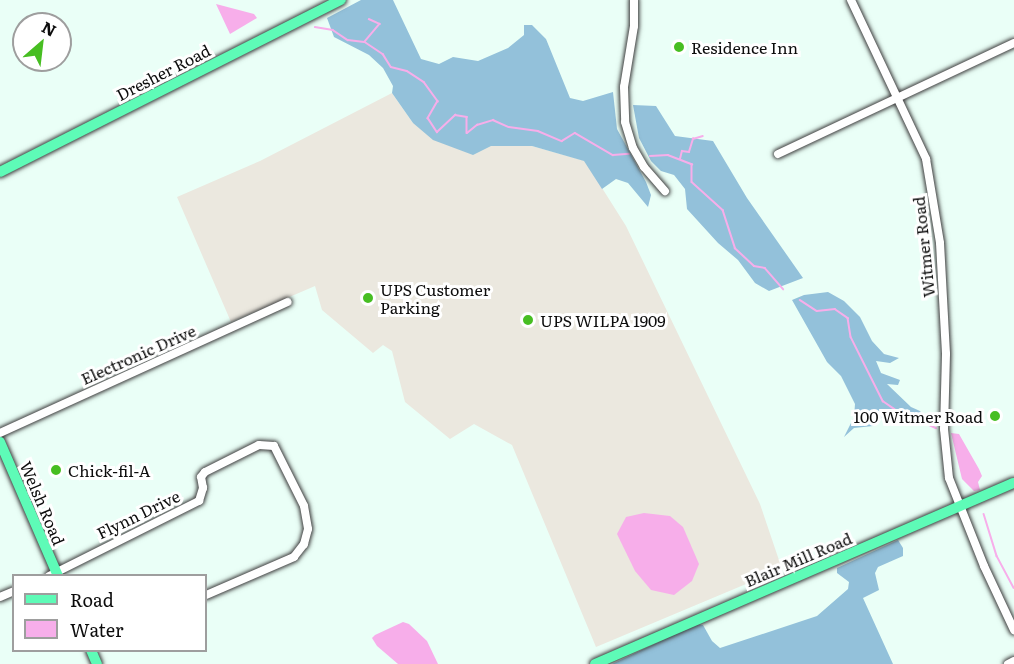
<!DOCTYPE html>
<style>
body{margin:0}
#map{position:relative;width:1014px;height:664px;overflow:hidden;background:#eafff7;font-family:Literata,serif}
div>[style]{position:absolute}
.industrial>*{inset:0;background:#ebe8df}
.forest>*{inset:0;background:#93c1da}
.water>*{inset:0;background:#f7aeea}
.stream>*{height:1.5px;margin:-0.75px;padding:0 0.75px;transform-origin:0.75px;border-radius:0.75px;background:#f7aeea}
.roads{filter:drop-shadow(0 0 2px #3f3f3f) drop-shadow(0 0 2px #3f3f3f)}
.minor>*{height:8px;margin:-4px;padding:0 4px;transform-origin:4px;border-radius:4px;background:#fff}
.major>*{height:10px;margin:-5px;padding:0 5px;transform-origin:5px;border-radius:5px;background:#5efbb7}
.dots>*{width:16px;height:16px;translate:-50% -50%;box-sizing:border-box;border:3px solid #fff;border-radius:50%}
span{translate:-50% -50%;white-space:nowrap;text-align:center;line-height:1.15;-webkit-text-stroke:6px #fff;paint-order:stroke}
.poi-label{font-size:16px;color:#0c0c0c}
.left{translate:0 -50%;text-align:left}
.right{translate:-100% -50%;text-align:right}
.street-label{font-size:16px;color:#0c0c0c}
.legend{position:absolute;left:12px;top:574px;width:195px;height:78px;box-sizing:border-box;background:#fff;border:2px solid #9e9e9e;margin:0;padding:8px 10px;list-style:none;font-size:18px;color:#0c0c0c}
.legend li{display:flex;align-items:center;gap:12px;height:30px}
.legend b{width:30px;border:2px solid #9e9e9e}
.north{position:absolute;left:12px;top:12px;width:60px;height:60px;box-sizing:border-box;background:#fff;border:2px solid #9e9e9e;border-radius:50%;rotate:28deg;font-size:16px;font-weight:700;line-height:24px;text-align:center;color:#0c0c0c}
.north::after{content:'';display:block;margin:auto;width:21px;height:27px;background:#47be22;clip-path:polygon(50% 0,100% 100%,50% 72%,0 100%)}
</style>
<div id="map">
<div class="industrial">
<i style="clip-path:polygon(392px 93px,413px 123px,491px 146px,532px 146px,585px 161px,626px 226px,760px 504px,782px 569px,596px 647px,512px 445px,474px 424px,450px 439px,405px 402px,392px 351px,383px 345px,373px 353px,322px 310px,315px 286px,231px 322px,177px 197px,260px 161px)"></i>
</div>
<div class="forest">
<i style="clip-path:polygon(361px 0,393px 0,421px 59px,439px 64px,453px 57px,478px 61px,508px 48px,524px 35px,524px 25px,532px 25px,546px 39px,570px 98px,583px 101px,613px 92px,617px 129px,646px 182px,651px 195px,648px 207px,628px 183px,616px 179px,602px 189px,584px 161px,532px 146px,491px 146px,473px 155px,433px 140px,413px 123px,392px 93px,393px 86px,383px 68px,369px 55px,334px 37px,327px 18px)"></i>
<i style="clip-path:polygon(633px 105px,656px 106px,675px 136px,713px 141px,747px 198px,803px 278px,769px 291px,755px 283px,738px 260px,718px 243px,687px 209px,685px 189px,674px 175px,661px 171px,651px 161px,639px 138px)"></i>
<i style="clip-path:polygon(828px 292px,844px 301px,860px 317px,872px 341px,884px 354px,899px 358px,890px 363px,876px 361px,881px 373px,900px 380px,898px 385px,887px 384px,911px 407px,920px 411px,923px 415px,921px 424px,910px 419px,885px 414px,873px 426px,854px 428px,844px 437px,854px 417px,855px 404px,841px 376px,827px 362px,792px 300px,804px 295px)"></i>
<i style="clip-path:polygon(898px 540px,903px 548px,903px 556px,878px 567px,875px 573px,879px 590px,863px 598px,893px 664px,612px 664px,697px 624px,703px 625px,712px 641px,720px 648px,817px 616px,848px 589px,849px 582px,837px 573px,837px 568px)"></i>
</div>
<div class="water">
<i style="clip-path:polygon(216px 4px,254px 14px,257px 18px,230px 34px)"></i>
<i style="clip-path:polygon(951px 433px,959px 434px,979px 469px,982px 476px,978px 482px,980px 490px,974px 491px,962px 479px)"></i>
<i style="clip-path:polygon(644px 513px,670px 516px,683px 527px,699px 564px,692px 581px,674px 595px,651px 590px,635px 571px,617px 534px,626px 517px)"></i>
<i style="clip-path:polygon(403px 622px,409px 624px,427px 641px,438px 664px,398px 664px,377px 646px,372px 638px,375px 635px)"></i>
</div>
<div class="stream">
<i style="left:369px;top:19px;width:12px;rotate:24deg"></i>
<i style="left:380px;top:24px;width:23px;rotate:130deg"></i>
<i style="left:365px;top:42px;width:22px;rotate:34deg"></i>
<i style="left:383px;top:54px;width:15px;rotate:58deg"></i>
<i style="left:391px;top:67px;width:16px;rotate:14deg"></i>
<i style="left:407px;top:71px;width:20px;rotate:33deg"></i>
<i style="left:424px;top:82px;width:24px;rotate:54deg"></i>
<i style="left:438px;top:101px;width:20px;rotate:120deg"></i>
<i style="left:428px;top:118px;width:17px;rotate:57deg"></i>
<i style="left:437px;top:132px;width:25px;rotate:-43deg"></i>
<i style="left:455px;top:115px;width:12px;rotate:9deg"></i>
<i style="left:467px;top:117px;width:16px;rotate:90deg"></i>
<i style="left:467px;top:133px;width:13px;rotate:-39deg"></i>
<i style="left:477px;top:125px;width:17px;rotate:-17deg"></i>
<i style="left:493px;top:120px;width:17px;rotate:24deg"></i>
<i style="left:509px;top:127px;width:29px;rotate:8deg"></i>
<i style="left:538px;top:131px;width:26px;rotate:23deg"></i>
<i style="left:562px;top:141px;width:15px;rotate:-32deg"></i>
<i style="left:575px;top:133px;width:44px;rotate:30.1deg"></i>
<i style="left:613px;top:155px;width:16px;rotate:-4deg"></i>
<i style="left:315px;top:27px;width:18px;rotate:9deg"></i>
<i style="left:333px;top:30px;width:18px;rotate:34deg"></i>
<i style="left:348px;top:40px;width:16px;rotate:7deg"></i>
<i style="left:650px;top:156px;width:18px;rotate:-3deg"></i>
<i style="left:668px;top:155px;width:26px;rotate:21deg"></i>
<i style="left:692px;top:164px;width:18px;rotate:90deg"></i>
<i style="left:692px;top:182px;width:42px;rotate:42.1deg"></i>
<i style="left:723px;top:210px;width:40px;rotate:72deg"></i>
<i style="left:735px;top:248px;width:26px;rotate:43deg"></i>
<i style="left:754px;top:266px;width:11px;rotate:10deg"></i>
<i style="left:765px;top:268px;width:28px;rotate:49deg"></i>
<i style="left:680px;top:159px;width:8px;rotate:-76deg"></i>
<i style="left:682px;top:151px;width:7px;rotate:8deg"></i>
<i style="left:689px;top:152px;width:14px;rotate:-73deg"></i>
<i style="left:693px;top:139px;width:10px;rotate:-17deg"></i>
<i style="left:800px;top:300px;width:20px;rotate:33deg"></i>
<i style="left:817px;top:311px;width:18px;rotate:-6deg"></i>
<i style="left:835px;top:309px;width:16px;rotate:35deg"></i>
<i style="left:848px;top:318px;width:19px;rotate:81deg"></i>
<i style="left:851px;top:337px;width:72px;rotate:63.4deg"></i>
<i style="left:883px;top:401px;width:16px;rotate:35deg"></i>
<i style="left:896px;top:410px;width:44px;rotate:24.2deg"></i>
<i style="left:984px;top:514px;width:44px;rotate:72.8deg"></i>
<i style="left:997px;top:556px;width:36px;rotate:62deg"></i>
</div>
<div class="roads">
<div class="minor">
<i style="left:634px;top:0;width:26px;rotate:90deg"></i>
<i style="left:634px;top:26px;width:62px;rotate:99.3deg"></i>
<i style="left:624px;top:87px;width:35px;rotate:88deg"></i>
<i style="left:625px;top:122px;width:27px;rotate:73deg"></i>
<i style="left:633px;top:148px;width:22px;rotate:60deg"></i>
<i style="left:644px;top:167px;width:32px;rotate:49deg"></i>
<i style="left:851px;top:0;width:176px;rotate:64.7deg"></i>
<i style="left:926px;top:159px;width:85px;rotate:80.5deg"></i>
<i style="left:940px;top:243px;width:111px;rotate:86.9deg"></i>
<i style="left:946px;top:354px;width:75px;rotate:91.5deg"></i>
<i style="left:944px;top:429px;width:49px;rotate:84.2deg"></i>
<i style="left:949px;top:478px;width:95px;rotate:68.3deg"></i>
<i style="left:984px;top:566px;width:71px;rotate:64.9deg"></i>
<i style="left:778px;top:154px;width:261px;rotate:-25.2deg"></i>
<i style="left:0;top:433px;width:316px;rotate:-24.5deg"></i>
<i style="left:49px;top:576px;width:168px;rotate:-26.6deg"></i>
<i style="left:199px;top:501px;width:14px;rotate:-73deg"></i>
<i style="left:203px;top:488px;width:11px;rotate:-100deg"></i>
<i style="left:201px;top:477px;width:6px;rotate:-51deg"></i>
<i style="left:205px;top:472px;width:60px;rotate:-26.6deg"></i>
<i style="left:259px;top:445px;width:15px;rotate:4deg"></i>
<i style="left:274px;top:446px;width:67px;rotate:63.4deg"></i>
<i style="left:304px;top:506px;width:23px;rotate:80deg"></i>
<i style="left:308px;top:529px;width:16px;rotate:105deg"></i>
<i style="left:304px;top:544px;width:16px;rotate:128deg"></i>
<i style="left:294px;top:557px;width:96px;rotate:156.6deg"></i>
<i style="left:0;top:597px;width:15px;rotate:-23deg"></i>
<i style="left:1008px;top:664px;width:7px;rotate:-27deg"></i>
</div>
<div class="major">
<i style="left:0;top:172px;width:382px;rotate:-26.8deg"></i>
<i style="left:0;top:442px;width:146px;rotate:66.6deg"></i>
<i style="left:91px;top:650px;width:15px;rotate:67deg"></i>
<i style="left:595px;top:664px;width:456px;rotate:-23.4deg"></i>
</div>
</div>
<div class="dots">
<i style="left:679px;top:47px;background:#47be22"></i>
<i style="left:368px;top:298px;background:#47be22"></i>
<i style="left:528px;top:320px;background:#47be22"></i>
<i style="left:995px;top:416px;background:#47be22"></i>
<i style="left:56px;top:470px;background:#47be22"></i>
</div>
<div class="poi-label">
<span class="left" style="left:691px;top:47px">Residence Inn</span>
<span class="left" style="left:380px;top:298px">UPS Customer<br>Parking</span>
<span class="left" style="left:540px;top:320px">UPS WILPA 1909</span>
<span class="right" style="left:983px;top:416px">100 Witmer Road</span>
<span class="left" style="left:68px;top:470px">Chick-fil-A</span>
</div>
<div class="street-label">
<span style="left:163px;top:72px;rotate:-27deg">Dresher Road</span>
<span style="left:923px;top:247px;rotate:-96deg">Witmer Road</span>
<span style="left:138px;top:354px;rotate:-24deg">Electronic Drive</span>
<span style="left:43px;top:503px;rotate:67deg">Welsh Road</span>
<span style="left:138px;top:514px;rotate:-26deg">Flynn Drive</span>
<span style="left:798px;top:559px;rotate:-23deg">Blair Mill Road</span>
</div>
<ul class="legend">
<li><b style="height:8px;background:#5efbb7"></b>Road</li>
<li><b style="height:16px;background:#f7aeea"></b>Water</li>
</ul>
<div class="north">N</div>
</div>
